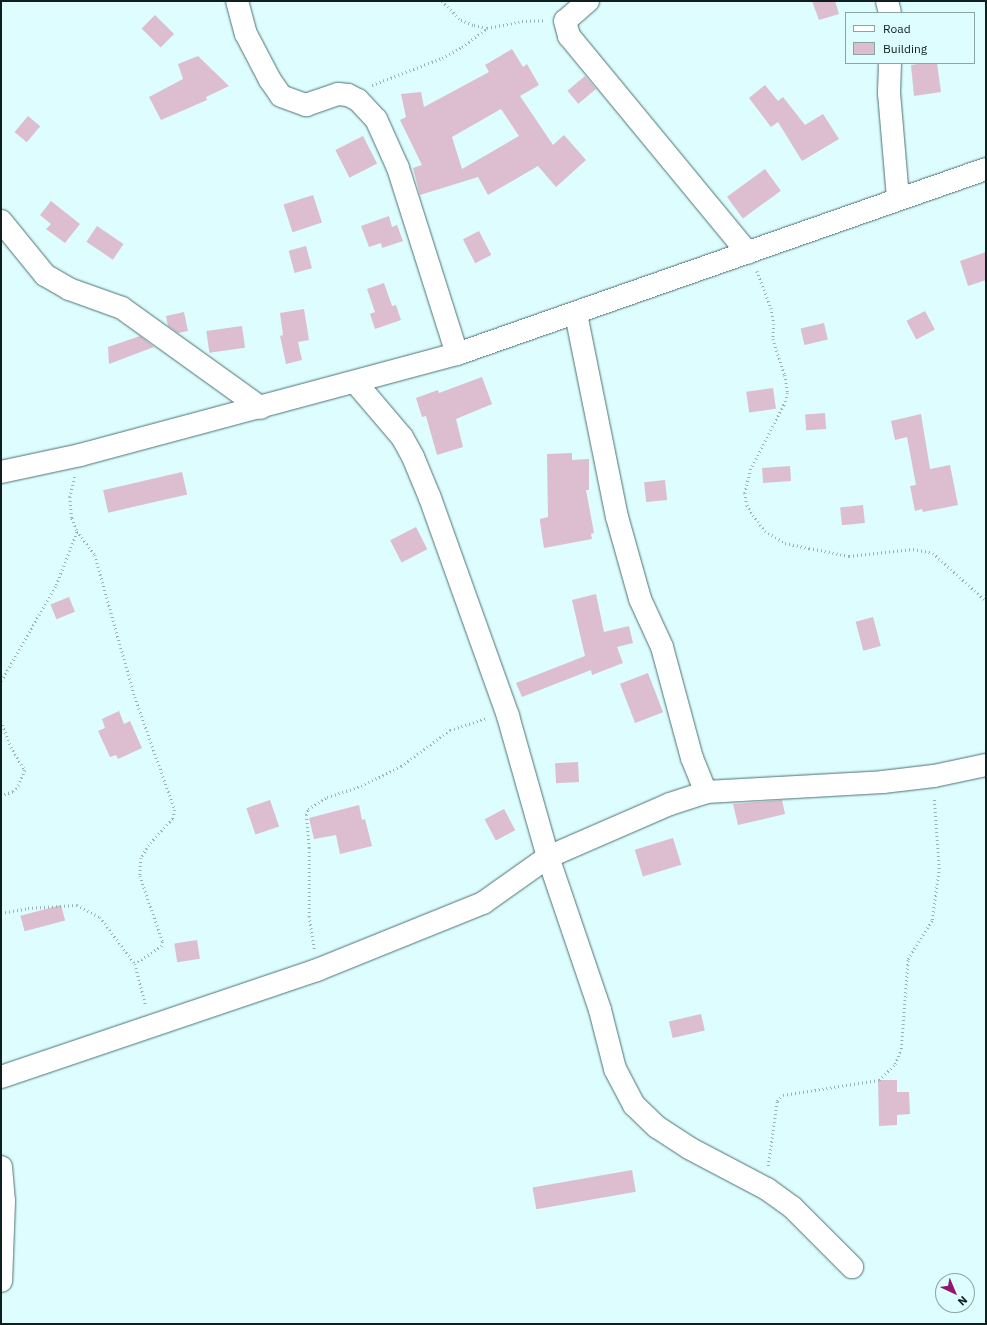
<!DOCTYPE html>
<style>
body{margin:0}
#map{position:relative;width:987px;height:1325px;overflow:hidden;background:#ddfdfe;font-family:"IBM Plex Sans",sans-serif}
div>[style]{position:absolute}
.building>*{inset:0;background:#dcbed0;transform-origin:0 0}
.path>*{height:2.5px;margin-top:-1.25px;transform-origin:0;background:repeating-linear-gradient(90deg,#99b3b4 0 1px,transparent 0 4px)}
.roads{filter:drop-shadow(0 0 1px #4d7172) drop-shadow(0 0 1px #4d7172)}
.minor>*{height:22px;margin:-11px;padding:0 11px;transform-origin:11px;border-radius:11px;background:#fff}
span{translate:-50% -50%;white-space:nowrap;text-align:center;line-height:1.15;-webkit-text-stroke:4px #ddfdfe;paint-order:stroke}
.frame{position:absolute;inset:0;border:2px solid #0f1e1e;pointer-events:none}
.legend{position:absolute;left:845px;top:12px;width:130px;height:52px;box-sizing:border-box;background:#ddfdfe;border:1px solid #8ba4a4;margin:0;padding:5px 7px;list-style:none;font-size:12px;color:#0f1e1e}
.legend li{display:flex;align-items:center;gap:8px;height:20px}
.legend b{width:20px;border:1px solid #8ba4a4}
.north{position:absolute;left:935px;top:1273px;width:40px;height:40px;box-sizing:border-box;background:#ddfdfe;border:1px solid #8ba4a4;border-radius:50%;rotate:136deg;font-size:11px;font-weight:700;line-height:16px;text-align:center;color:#0f1e1e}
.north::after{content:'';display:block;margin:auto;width:14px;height:18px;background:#921571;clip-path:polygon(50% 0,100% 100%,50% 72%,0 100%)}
</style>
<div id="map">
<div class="building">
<i style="clip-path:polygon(812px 1px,835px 1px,839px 14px,819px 20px)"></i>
<i style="left:155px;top:15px;width:27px;height:19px;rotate:45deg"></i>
<i style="clip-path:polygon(evenodd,512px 49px,523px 67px,527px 64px,539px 85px,520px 96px,553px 145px,564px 135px,586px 160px,556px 187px,538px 166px,488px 195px,478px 177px,420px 195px,413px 168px,422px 165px,400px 120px,406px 117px,401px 94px,421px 92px,424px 107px,489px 72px,485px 65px,512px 49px,501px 109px,519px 136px,462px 169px,452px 137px,501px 109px)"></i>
<i style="clip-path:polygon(198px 56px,229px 86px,206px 97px,207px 100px,161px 120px,149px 97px,183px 79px,178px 64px)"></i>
<i style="clip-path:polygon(924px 63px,937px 63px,941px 92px,914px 96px,911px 65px)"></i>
<i style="left:585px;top:76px;width:17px;height:23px;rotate:50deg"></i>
<i style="clip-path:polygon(765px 85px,778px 101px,783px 97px,805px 125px,823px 114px,839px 139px,802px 161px,778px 122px,771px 127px,749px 98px)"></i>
<i style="left:28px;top:116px;width:16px;height:21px;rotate:40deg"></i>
<i style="left:363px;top:136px;width:31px;height:31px;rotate:63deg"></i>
<i style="left:765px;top:169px;width:27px;height:47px;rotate:54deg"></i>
<i style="left:313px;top:195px;width:29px;height:31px;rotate:72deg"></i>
<i style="clip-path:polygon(51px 201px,80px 224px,65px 243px,46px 229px,51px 224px,40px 215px)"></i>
<i style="clip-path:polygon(389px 216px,392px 227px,397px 225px,403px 241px,382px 248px,381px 243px,369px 247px,361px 226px)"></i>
<i style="left:97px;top:226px;width:32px;height:19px;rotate:34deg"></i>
<i style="left:479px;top:231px;width:27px;height:18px;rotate:63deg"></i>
<i style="left:306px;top:246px;width:23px;height:18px;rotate:75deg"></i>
<i style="clip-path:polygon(986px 252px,986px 280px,968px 286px,960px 261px)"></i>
<i style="clip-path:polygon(384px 283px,392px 306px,396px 305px,401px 320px,375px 329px,370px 314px,375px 312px,367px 289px)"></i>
<i style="clip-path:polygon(304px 309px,309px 340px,298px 342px,302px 360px,286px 364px,280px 336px,283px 335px,280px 313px)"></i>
<i style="left:925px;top:311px;width:21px;height:21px;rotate:62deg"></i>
<i style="clip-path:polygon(184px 312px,188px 331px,178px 333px,168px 326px,166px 316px)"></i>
<i style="left:824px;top:323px;width:17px;height:24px;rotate:77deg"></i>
<i style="left:242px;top:326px;width:22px;height:36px;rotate:82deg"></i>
<i style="clip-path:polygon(140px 336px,154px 347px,109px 364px,108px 347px)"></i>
<i style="clip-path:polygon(482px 377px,492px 404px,456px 419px,463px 447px,437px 455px,426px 416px,422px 417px,416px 398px,438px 390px,439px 393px)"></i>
<i style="left:773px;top:388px;width:21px;height:27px;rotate:82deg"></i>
<i style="left:825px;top:413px;width:16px;height:20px;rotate:86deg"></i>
<i style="clip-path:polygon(921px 414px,930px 469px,950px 465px,958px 505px,923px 512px,922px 509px,915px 511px,910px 486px,916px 485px,907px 437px,895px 440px,891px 421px)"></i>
<i style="clip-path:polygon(572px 453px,572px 460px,589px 459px,589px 490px,586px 490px,594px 533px,591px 534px,592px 539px,544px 548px,540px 522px,540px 519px,548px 517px,547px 454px)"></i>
<i style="left:790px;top:466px;width:15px;height:28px;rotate:86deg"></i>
<i style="left:182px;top:472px;width:23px;height:81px;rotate:77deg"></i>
<i style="left:665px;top:480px;width:20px;height:21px;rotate:84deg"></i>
<i style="left:863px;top:505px;width:18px;height:23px;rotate:84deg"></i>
<i style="left:416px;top:527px;width:25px;height:29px;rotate:63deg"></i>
<i style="clip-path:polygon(596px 594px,604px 632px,629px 626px,633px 643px,617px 647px,623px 663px,592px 675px,591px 670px,522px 697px,516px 683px,585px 656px,572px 600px)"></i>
<i style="left:69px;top:597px;width:16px;height:20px;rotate:68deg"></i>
<i style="left:873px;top:617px;width:30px;height:18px;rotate:75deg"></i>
<i style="left:648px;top:673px;width:42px;height:30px;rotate:69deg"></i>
<i style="clip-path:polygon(119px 711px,124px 724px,130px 721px,142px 748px,118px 759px,116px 755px,110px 757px,98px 731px,105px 728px,102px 719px)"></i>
<i style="left:578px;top:762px;width:20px;height:23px;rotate:87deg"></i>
<i style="left:270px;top:800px;width:28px;height:25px;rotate:71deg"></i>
<i style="clip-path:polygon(782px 800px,785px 814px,738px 825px,733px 804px)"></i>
<i style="clip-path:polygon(359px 805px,362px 820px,365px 819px,372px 846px,340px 854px,336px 835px,314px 839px,309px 818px)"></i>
<i style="left:504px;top:809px;width:24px;height:22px;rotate:62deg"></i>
<i style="left:673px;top:838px;width:28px;height:40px;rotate:73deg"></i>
<i style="left:61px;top:905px;width:16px;height:42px;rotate:75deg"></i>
<i style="left:197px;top:940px;width:19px;height:23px;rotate:81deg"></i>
<i style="left:701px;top:1014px;width:17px;height:33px;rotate:77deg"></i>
<i style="clip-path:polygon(878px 1080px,897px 1080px,897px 1092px,909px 1092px,910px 1114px,897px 1115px,897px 1125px,879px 1126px)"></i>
<i style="left:632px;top:1170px;width:22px;height:101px;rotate:80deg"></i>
</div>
<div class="path">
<i style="left:442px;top:1px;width:27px;rotate:45deg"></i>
<i style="left:461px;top:20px;width:14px;rotate:21deg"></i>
<i style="left:474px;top:25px;width:13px;rotate:13deg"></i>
<i style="left:487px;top:28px;width:36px;rotate:-11deg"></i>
<i style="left:522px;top:21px;width:24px;rotate:-2deg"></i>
<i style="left:372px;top:85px;width:75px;rotate:-21.1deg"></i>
<i style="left:442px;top:58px;width:23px;rotate:-29deg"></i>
<i style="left:462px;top:47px;width:31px;rotate:-37deg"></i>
<i style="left:757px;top:271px;width:40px;rotate:69deg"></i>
<i style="left:771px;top:308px;width:16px;rotate:79deg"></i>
<i style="left:774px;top:324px;width:15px;rotate:94deg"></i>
<i style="left:773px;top:339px;width:38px;rotate:72deg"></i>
<i style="left:785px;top:375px;width:18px;rotate:81deg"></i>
<i style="left:788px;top:393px;width:13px;rotate:108deg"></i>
<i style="left:784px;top:405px;width:72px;rotate:117.3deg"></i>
<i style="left:751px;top:469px;width:25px;rotate:104deg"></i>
<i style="left:745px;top:493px;width:12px;rotate:81deg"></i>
<i style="left:747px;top:505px;width:12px;rotate:59deg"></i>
<i style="left:753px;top:515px;width:20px;rotate:53deg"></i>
<i style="left:765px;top:531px;width:23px;rotate:31deg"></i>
<i style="left:785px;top:543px;width:25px;rotate:12deg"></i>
<i style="left:809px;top:548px;width:41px;rotate:11.3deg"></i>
<i style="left:849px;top:556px;width:64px;rotate:-6.2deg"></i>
<i style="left:913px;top:549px;width:20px;rotate:11deg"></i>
<i style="left:933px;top:553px;width:72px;rotate:42.2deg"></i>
<i style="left:75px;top:477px;width:21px;rotate:104deg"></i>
<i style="left:70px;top:497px;width:21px;rotate:85deg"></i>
<i style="left:72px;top:518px;width:14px;rotate:69deg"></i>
<i style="left:77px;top:531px;width:30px;rotate:53deg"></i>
<i style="left:95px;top:555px;width:148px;rotate:74.3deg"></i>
<i style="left:135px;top:697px;width:120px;rotate:70.5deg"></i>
<i style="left:175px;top:810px;width:9px;rotate:103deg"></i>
<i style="left:173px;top:819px;width:35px;rotate:133deg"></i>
<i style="left:149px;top:845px;width:15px;rotate:122deg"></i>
<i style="left:141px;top:858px;width:18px;rotate:93deg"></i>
<i style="left:140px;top:876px;width:70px;rotate:70.8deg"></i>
<i style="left:163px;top:942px;width:4px;rotate:104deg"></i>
<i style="left:162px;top:946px;width:32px;rotate:146deg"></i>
<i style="left:1px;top:681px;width:111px;rotate:-60.2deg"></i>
<i style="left:56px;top:585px;width:58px;rotate:-68.7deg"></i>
<i style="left:1px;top:721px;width:28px;rotate:69deg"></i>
<i style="left:11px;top:747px;width:27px;rotate:59deg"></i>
<i style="left:25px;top:770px;width:16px;rotate:112deg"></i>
<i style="left:19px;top:785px;width:9px;rotate:131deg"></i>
<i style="left:13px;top:792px;width:13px;rotate:162deg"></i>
<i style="left:1px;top:913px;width:27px;rotate:-10deg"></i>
<i style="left:28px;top:908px;width:49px;rotate:-3.5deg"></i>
<i style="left:77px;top:905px;width:26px;rotate:28deg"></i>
<i style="left:100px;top:917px;width:59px;rotate:53.3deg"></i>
<i style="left:135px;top:964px;width:43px;rotate:75.3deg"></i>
<i style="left:314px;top:949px;width:32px;rotate:-99deg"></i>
<i style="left:309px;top:917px;width:69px;rotate:-90deg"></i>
<i style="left:309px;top:848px;width:33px;rotate:-95deg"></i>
<i style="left:306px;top:815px;width:6px;rotate:-72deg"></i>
<i style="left:308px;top:809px;width:22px;rotate:-32deg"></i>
<i style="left:327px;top:797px;width:36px;rotate:-18deg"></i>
<i style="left:361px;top:786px;width:45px;rotate:-26.6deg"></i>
<i style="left:401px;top:766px;width:61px;rotate:-36.3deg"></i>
<i style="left:450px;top:730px;width:39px;rotate:-18deg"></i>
<i style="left:768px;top:1166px;width:66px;rotate:-82.1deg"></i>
<i style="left:777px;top:1101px;width:8px;rotate:-45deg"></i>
<i style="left:783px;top:1095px;width:97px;rotate:-8.9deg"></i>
<i style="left:879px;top:1080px;width:23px;rotate:-45deg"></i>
<i style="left:895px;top:1064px;width:16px;rotate:-68deg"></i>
<i style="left:901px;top:1049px;width:90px;rotate:-85.6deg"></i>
<i style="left:908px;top:959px;width:46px;rotate:-58.4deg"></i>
<i style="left:932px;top:920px;width:51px;rotate:-82.2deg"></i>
<i style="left:939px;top:869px;width:72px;rotate:-94deg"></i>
</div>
<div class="roads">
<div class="minor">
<i style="left:237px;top:1px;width:34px;rotate:75deg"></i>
<i style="left:246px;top:34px;width:52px;rotate:62.4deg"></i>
<i style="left:270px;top:80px;width:19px;rotate:55deg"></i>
<i style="left:281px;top:96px;width:27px;rotate:20deg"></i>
<i style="left:306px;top:105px;width:34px;rotate:-19deg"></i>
<i style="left:338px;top:94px;width:10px;rotate:6deg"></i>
<i style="left:348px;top:95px;width:11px;rotate:27deg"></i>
<i style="left:358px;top:100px;width:26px;rotate:47deg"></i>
<i style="left:376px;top:119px;width:54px;rotate:65.8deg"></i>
<i style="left:398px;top:168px;width:195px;rotate:72.4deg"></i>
<i style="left:588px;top:1px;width:30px;rotate:139deg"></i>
<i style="left:565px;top:21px;width:16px;rotate:75deg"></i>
<i style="left:569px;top:36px;width:281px;rotate:50.5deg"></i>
<i style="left:887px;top:1px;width:12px;rotate:76deg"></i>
<i style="left:890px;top:63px;width:30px;rotate:92deg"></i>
<i style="left:889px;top:93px;width:105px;rotate:85.1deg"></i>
<i style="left:1px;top:221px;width:70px;rotate:50.8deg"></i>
<i style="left:45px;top:275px;width:28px;rotate:30deg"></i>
<i style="left:69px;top:289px;width:56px;rotate:19.7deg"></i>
<i style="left:122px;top:308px;width:171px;rotate:35.7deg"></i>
<i style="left:576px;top:314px;width:207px;rotate:78.6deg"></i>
<i style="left:617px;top:517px;width:85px;rotate:74.3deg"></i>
<i style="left:640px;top:599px;width:53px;rotate:65.4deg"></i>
<i style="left:662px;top:647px;width:115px;rotate:74.9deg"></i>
<i style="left:692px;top:758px;width:37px;rotate:68deg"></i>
<i style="left:356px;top:383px;width:71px;rotate:49.6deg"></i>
<i style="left:402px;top:437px;width:23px;rotate:61deg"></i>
<i style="left:413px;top:457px;width:44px;rotate:67.5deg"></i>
<i style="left:430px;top:498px;width:232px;rotate:70.3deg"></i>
<i style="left:508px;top:716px;width:147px;rotate:74.2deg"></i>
<i style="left:548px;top:857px;width:162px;rotate:71.2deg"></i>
<i style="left:600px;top:1010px;width:61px;rotate:75.7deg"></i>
<i style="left:615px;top:1069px;width:41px;rotate:62.2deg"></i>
<i style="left:634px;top:1105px;width:32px;rotate:44deg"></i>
<i style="left:657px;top:1127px;width:38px;rotate:33deg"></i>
<i style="left:689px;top:1148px;width:88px;rotate:27.7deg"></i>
<i style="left:767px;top:1189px;width:31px;rotate:36deg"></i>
<i style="left:792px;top:1207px;width:85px;rotate:45deg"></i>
<i style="left:1px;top:472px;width:81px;rotate:-12.1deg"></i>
<i style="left:80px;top:455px;width:390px;rotate:-15deg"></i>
<i style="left:457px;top:354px;width:560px;rotate:-19.28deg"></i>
<i style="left:1px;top:1077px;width:334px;rotate:-18.7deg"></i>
<i style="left:317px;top:970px;width:179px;rotate:-22deg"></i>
<i style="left:483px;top:903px;width:80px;rotate:-35.3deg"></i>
<i style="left:548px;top:857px;width:133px;rotate:-23.5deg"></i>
<i style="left:670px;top:804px;width:38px;rotate:-18deg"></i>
<i style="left:706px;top:792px;width:177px;rotate:-3.2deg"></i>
<i style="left:883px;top:782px;width:51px;rotate:-6.7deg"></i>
<i style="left:934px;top:776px;width:53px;rotate:-11.9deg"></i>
<i style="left:1px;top:1167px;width:34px;rotate:85deg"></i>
<i style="left:4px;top:1201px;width:80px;rotate:92.1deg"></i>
</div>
</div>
<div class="frame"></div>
<ul class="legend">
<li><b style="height:5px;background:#fff"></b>Road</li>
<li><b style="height:11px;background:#dcbed0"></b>Building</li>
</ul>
<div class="north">N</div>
</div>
